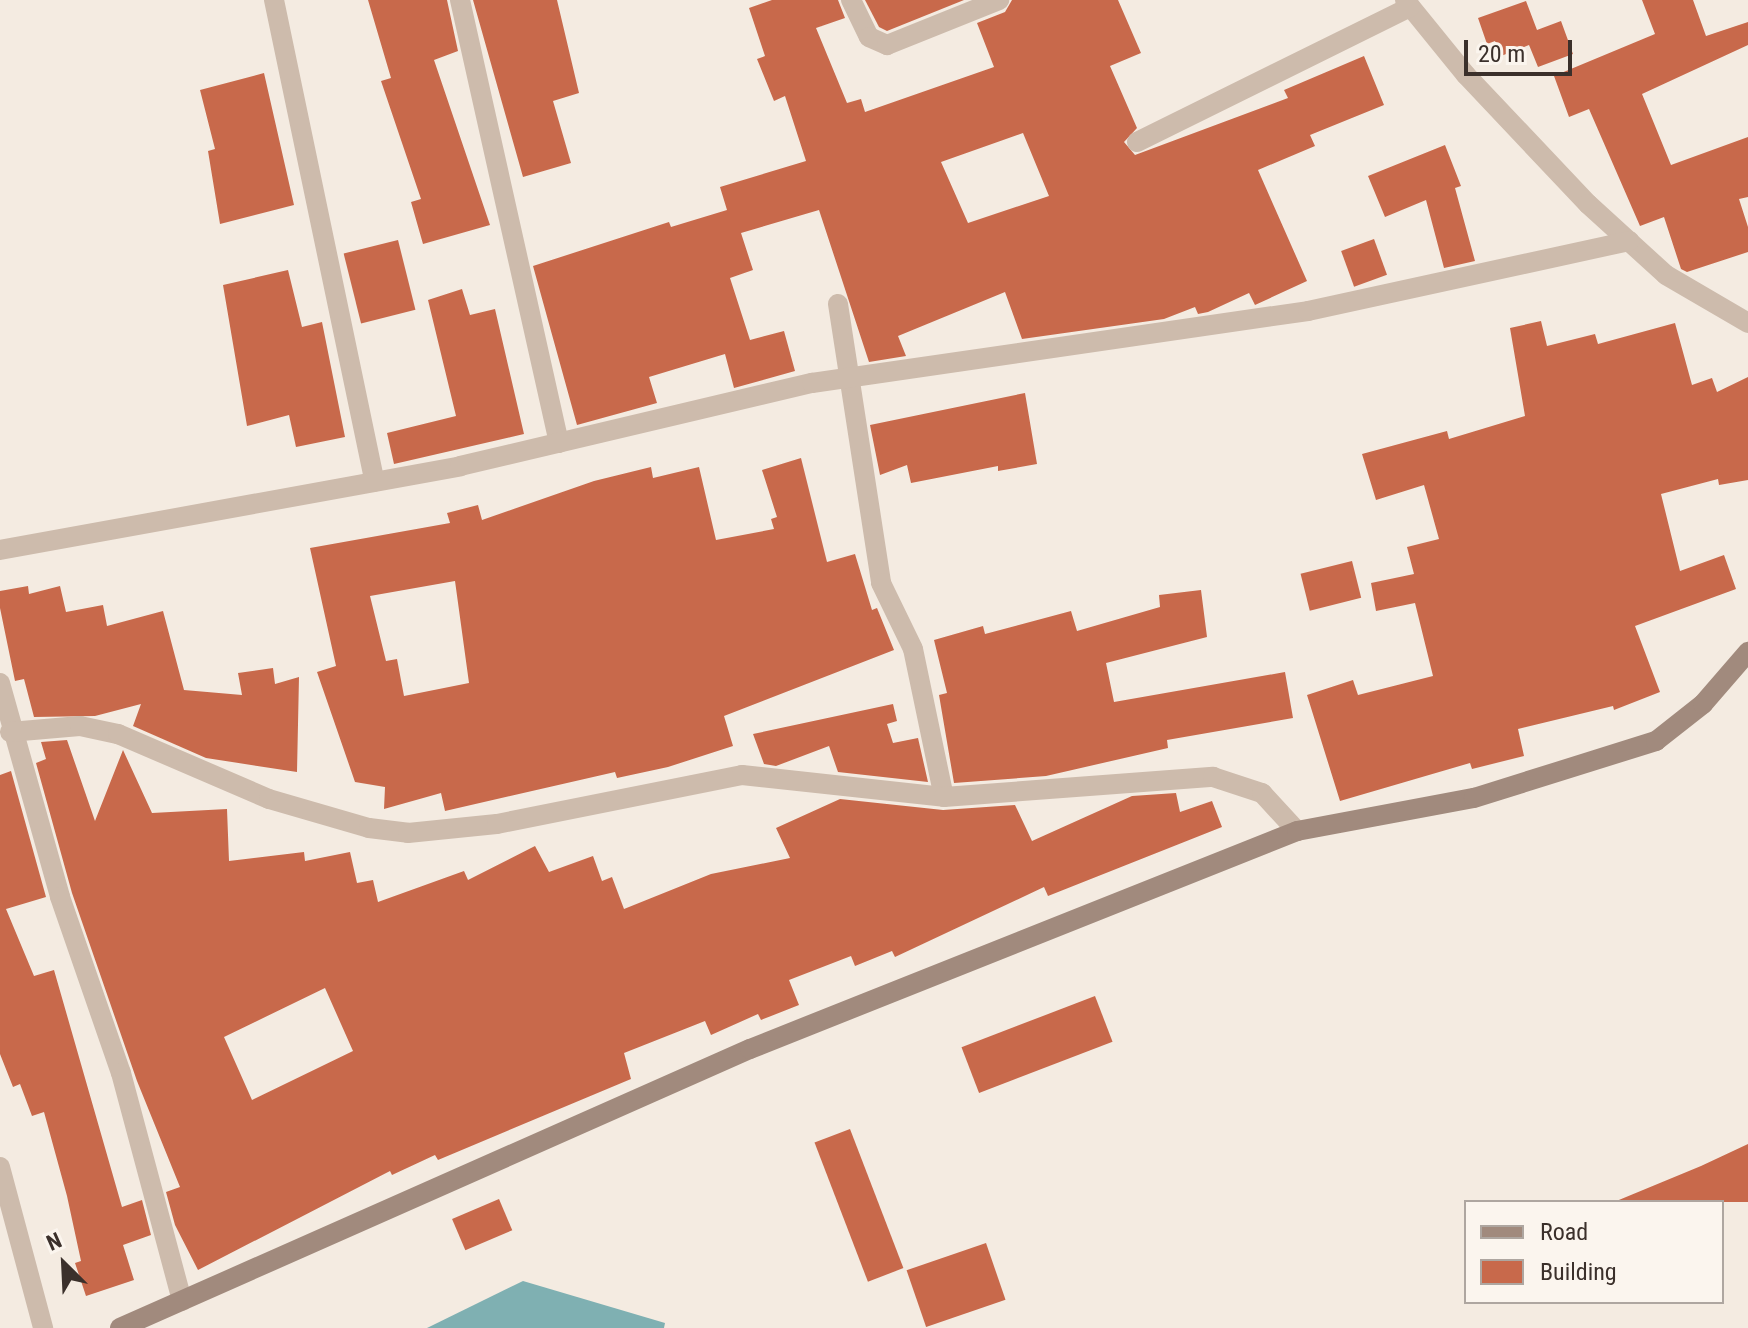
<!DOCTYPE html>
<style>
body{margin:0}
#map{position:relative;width:1748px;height:1328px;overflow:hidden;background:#f4ebe1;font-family:"Roboto Condensed",sans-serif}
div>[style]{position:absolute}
.water>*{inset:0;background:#7fb0b2}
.building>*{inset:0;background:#c8694b;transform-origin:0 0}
.minor>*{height:20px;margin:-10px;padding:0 10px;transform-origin:10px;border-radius:10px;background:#cdbbac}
.secondary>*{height:20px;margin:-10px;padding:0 10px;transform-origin:10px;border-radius:10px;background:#a18a7d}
span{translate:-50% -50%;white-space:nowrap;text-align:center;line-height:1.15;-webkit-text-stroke:6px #fbf5ee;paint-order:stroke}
.legend{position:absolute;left:1464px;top:1200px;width:260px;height:104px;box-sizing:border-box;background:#fbf5ee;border:2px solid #aea6a0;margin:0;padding:10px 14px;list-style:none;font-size:24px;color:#3b302b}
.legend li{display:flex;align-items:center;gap:16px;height:40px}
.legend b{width:40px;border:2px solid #aea6a0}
.north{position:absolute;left:24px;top:1224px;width:80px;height:80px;-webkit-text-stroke:6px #fbf5ee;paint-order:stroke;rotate:336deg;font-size:22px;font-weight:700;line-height:32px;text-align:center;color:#3b302b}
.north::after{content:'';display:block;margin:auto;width:28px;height:36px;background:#3b302b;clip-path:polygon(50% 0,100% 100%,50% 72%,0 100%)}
.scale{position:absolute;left:1464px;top:40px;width:108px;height:36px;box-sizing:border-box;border:4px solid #3b302b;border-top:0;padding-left:10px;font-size:24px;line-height:28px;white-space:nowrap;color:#3b302b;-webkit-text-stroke:6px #fbf5ee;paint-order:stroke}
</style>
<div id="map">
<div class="water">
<i style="clip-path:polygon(523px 1281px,665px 1323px,664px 1328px,427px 1328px)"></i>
</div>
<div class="building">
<i style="clip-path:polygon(368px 0,447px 0,458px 51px,434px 60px,490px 225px,423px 244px,411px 202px,421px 199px,381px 81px,391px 78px)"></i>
<i style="clip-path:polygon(473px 0,557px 0,579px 93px,553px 101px,571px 163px,523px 177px)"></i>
<i style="clip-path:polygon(evenodd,772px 0,838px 0,845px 18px,816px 28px,847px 103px,861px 99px,865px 112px,994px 67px,977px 23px,1005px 12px,1012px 0,1118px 0,1141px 53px,1110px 66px,1137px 128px,1124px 142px,1135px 155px,1288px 98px,1284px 90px,1364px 56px,1384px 105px,1310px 135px,1315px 146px,1258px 170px,1307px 281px,1255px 305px,1249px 293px,1208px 312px,1198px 314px,1195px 307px,1164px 319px,1022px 339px,1005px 292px,898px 336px,906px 356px,869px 362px,819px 210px,741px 233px,753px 270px,730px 278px,750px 340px,784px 331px,795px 371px,734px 388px,725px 354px,649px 377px,657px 403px,577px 425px,533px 266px,669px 222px,671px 227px,727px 210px,720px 187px,806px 161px,785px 96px,774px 101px,757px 59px,765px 56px,749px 8px,772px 0,1023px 133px,1049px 196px,968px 223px,941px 162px,1023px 133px)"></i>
<i style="clip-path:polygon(865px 0,964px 0,887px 31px,879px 27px)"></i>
<i style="clip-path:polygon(1642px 0,1693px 0,1706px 36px,1748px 22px,1748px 45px,1642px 94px,1671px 165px,1748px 137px,1748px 197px,1739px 199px,1748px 227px,1748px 252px,1687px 272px,1681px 269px,1664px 217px,1640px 226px,1589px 109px,1569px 117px,1554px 76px,1655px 34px)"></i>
<i style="clip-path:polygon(1526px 1px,1537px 30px,1561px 21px,1573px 54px,1538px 67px,1529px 45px,1501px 56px,1495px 41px,1487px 44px,1478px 18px)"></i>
<i style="clip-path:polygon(264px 73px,294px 205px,220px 224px,208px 151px,215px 149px,200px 90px)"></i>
<i style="clip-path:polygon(1445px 145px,1461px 186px,1455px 188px,1475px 261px,1444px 268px,1426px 200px,1385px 217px,1368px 176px)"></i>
<i style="left:1374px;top:239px;width:38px;height:35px;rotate:70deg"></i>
<i style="left:398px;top:240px;width:72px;height:56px;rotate:76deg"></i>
<i style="clip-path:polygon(288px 270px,302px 327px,322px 322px,345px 437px,296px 447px,289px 415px,247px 426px,223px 285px)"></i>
<i style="clip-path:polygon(462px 289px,470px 315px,495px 309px,524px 434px,394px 464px,387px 433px,456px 416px,428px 300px)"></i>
<i style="clip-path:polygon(1541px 321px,1547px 346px,1595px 334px,1598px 344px,1675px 323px,1692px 385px,1712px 378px,1717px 392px,1748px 377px,1748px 480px,1719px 485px,1718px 479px,1661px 494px,1680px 571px,1724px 555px,1736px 589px,1635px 626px,1660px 692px,1614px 710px,1613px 706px,1518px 729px,1524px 756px,1472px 769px,1470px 763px,1340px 801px,1307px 695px,1353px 680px,1358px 695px,1433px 676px,1415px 603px,1376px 611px,1371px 583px,1414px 574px,1407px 547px,1439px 539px,1424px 485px,1376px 500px,1362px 454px,1447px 431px,1449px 439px,1525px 416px,1510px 328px)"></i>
<i style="clip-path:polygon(1025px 393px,1037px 464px,998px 471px,998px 466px,911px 483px,907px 465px,880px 475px,870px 425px)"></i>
<i style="clip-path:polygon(evenodd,801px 458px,827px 562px,855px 554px,872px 610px,877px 608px,894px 650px,724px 716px,733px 746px,668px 767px,617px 778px,615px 772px,445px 811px,441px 793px,384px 809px,385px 787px,355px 782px,317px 672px,336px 666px,310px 548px,450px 523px,447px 513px,478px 505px,482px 520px,594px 481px,651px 467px,653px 478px,699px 467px,716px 540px,774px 529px,771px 519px,777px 517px,762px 470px,801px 458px,455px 581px,469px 683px,404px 696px,397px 659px,386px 661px,370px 596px,455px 581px)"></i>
<i style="left:1352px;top:561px;width:38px;height:53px;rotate:76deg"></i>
<i style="clip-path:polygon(28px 586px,29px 594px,60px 586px,66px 612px,103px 605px,107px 626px,163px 611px,184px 690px,242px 695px,238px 673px,273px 668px,275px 684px,299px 677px,297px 772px,206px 758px,133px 726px,141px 704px,95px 716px,34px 717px,24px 679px,15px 681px,0 608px,0 591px)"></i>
<i style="clip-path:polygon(1201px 590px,1207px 637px,1106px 663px,1114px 702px,1285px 672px,1293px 718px,1167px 740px,1168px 748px,1046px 776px,954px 783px,939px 695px,947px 693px,934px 640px,983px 626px,985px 634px,1071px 611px,1077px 631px,1160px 607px,1159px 595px)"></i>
<i style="clip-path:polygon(893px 704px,897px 721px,887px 724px,893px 743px,918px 738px,928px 782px,838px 772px,829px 746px,776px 766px,764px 764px,753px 734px)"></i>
<i style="clip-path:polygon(evenodd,67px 740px,95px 821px,123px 750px,152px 813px,227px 809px,229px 861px,304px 852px,305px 861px,350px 852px,357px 883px,373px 880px,378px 902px,464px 871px,468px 880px,535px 846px,549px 872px,593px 856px,602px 881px,612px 877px,624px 909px,711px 874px,790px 858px,776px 828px,840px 799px,943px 810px,1015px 805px,1032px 841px,1132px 796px,1176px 793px,1180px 812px,1212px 801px,1222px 827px,1048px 896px,1044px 887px,895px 957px,892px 951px,855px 966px,851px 956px,789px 980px,799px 1005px,761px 1020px,758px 1014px,711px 1035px,705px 1021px,624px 1053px,631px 1079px,438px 1160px,435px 1155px,392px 1175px,390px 1171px,198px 1270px,175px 1225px,166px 1192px,180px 1187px,137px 1081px,72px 893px,36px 763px,46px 759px,41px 742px,67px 740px,325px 988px,353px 1051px,252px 1100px,224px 1037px,325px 988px)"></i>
<i style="clip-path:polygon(11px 771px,46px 897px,6px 909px,34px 976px,54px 970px,122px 1207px,142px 1200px,151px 1235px,123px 1245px,134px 1280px,86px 1296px,75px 1263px,81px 1261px,67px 1196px,44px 1112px,32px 1116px,20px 1084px,13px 1087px,0 1054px,0 775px)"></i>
<i style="left:1095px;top:996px;width:49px;height:143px;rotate:69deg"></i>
<i style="left:850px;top:1129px;width:149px;height:38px;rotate:69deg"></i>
<i style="clip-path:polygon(1748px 1144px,1748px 1202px,1614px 1202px,1701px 1166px)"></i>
<i style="left:499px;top:1199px;width:34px;height:51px;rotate:67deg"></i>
<i style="left:986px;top:1243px;width:60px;height:84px;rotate:71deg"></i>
</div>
<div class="minor">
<i style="left:274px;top:0;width:492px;rotate:78.2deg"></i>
<i style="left:460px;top:0;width:454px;rotate:77.4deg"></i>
<i style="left:851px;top:0;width:41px;rotate:64.1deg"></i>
<i style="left:869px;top:37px;width:20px;rotate:24deg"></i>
<i style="left:887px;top:45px;width:121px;rotate:-21.9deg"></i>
<i style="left:1405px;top:0;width:97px;rotate:50.9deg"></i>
<i style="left:1466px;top:75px;width:178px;rotate:46.6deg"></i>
<i style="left:1588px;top:204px;width:105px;rotate:42.3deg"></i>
<i style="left:1666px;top:275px;width:95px;rotate:30.3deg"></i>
<i style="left:1137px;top:142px;width:305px;rotate:-26.3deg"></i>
<i style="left:838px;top:304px;width:282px;rotate:81.2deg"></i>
<i style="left:881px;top:583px;width:73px;rotate:64.1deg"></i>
<i style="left:913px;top:649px;width:151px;rotate:78.2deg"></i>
<i style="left:0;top:550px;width:468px;rotate:-10.3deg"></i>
<i style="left:460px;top:466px;width:362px;rotate:-13.3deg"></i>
<i style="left:812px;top:383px;width:501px;rotate:-8.26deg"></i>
<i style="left:1308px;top:311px;width:329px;rotate:-12.3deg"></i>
<i style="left:0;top:683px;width:222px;rotate:74.3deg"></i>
<i style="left:60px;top:897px;width:186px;rotate:70.9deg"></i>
<i style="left:121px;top:1073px;width:236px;rotate:75deg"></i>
<i style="left:10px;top:732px;width:70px;rotate:-4.9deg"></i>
<i style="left:80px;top:726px;width:39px;rotate:12deg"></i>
<i style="left:118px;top:734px;width:164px;rotate:23.3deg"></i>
<i style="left:269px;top:799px;width:104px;rotate:16.2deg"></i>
<i style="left:369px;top:828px;width:39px;rotate:7deg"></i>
<i style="left:408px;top:833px;width:89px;rotate:-5.8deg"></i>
<i style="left:497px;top:824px;width:250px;rotate:-11.3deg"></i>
<i style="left:742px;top:775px;width:203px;rotate:6.2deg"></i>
<i style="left:944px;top:797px;width:270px;rotate:-4.3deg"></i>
<i style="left:1213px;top:777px;width:52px;rotate:18.1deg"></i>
<i style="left:1262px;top:793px;width:52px;rotate:47.4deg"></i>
<i style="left:0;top:1167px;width:167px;rotate:75deg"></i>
</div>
<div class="secondary">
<i style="left:120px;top:1328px;width:689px;rotate:-23.89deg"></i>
<i style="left:750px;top:1049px;width:589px;rotate:-21.73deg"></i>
<i style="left:1297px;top:831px;width:180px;rotate:-10.6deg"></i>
<i style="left:1474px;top:798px;width:191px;rotate:-17.4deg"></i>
<i style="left:1656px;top:741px;width:60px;rotate:-38.2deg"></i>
<i style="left:1703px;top:704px;width:69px;rotate:-49.1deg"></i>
</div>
<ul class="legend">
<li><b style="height:10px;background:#a18a7d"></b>Road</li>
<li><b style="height:22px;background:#c8694b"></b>Building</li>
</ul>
<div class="north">N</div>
<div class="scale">20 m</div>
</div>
